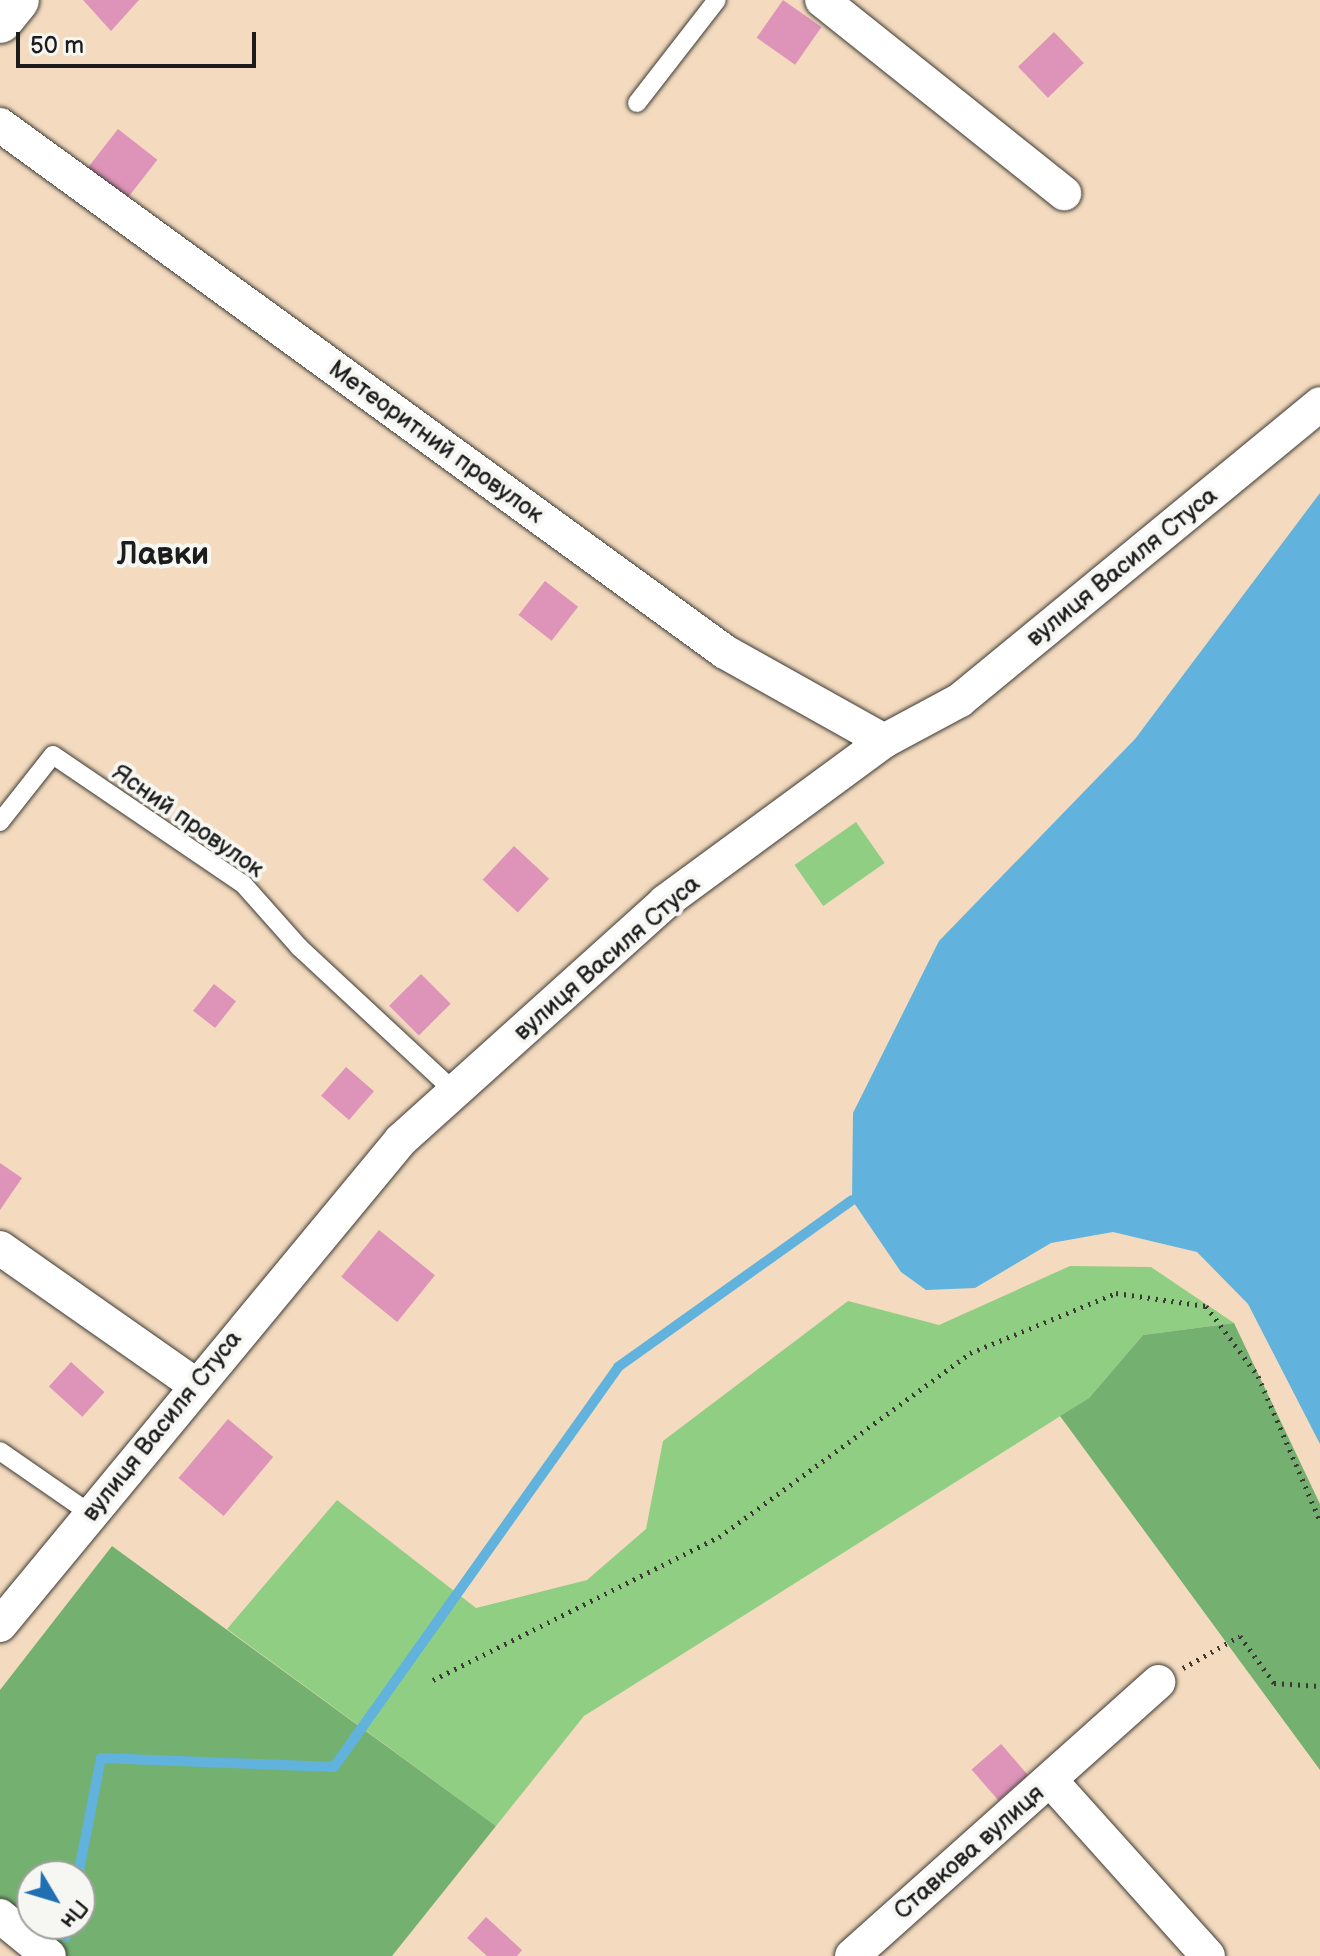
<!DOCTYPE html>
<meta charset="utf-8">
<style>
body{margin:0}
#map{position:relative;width:1320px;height:1956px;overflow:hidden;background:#f4dbbf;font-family:"Balsamiq Sans",sans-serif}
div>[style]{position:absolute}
.green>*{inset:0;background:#90ce83;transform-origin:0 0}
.forest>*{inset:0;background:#74b171}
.water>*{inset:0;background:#61b2dc}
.stream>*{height:10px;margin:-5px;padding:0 5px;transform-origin:5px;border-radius:5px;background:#61b2dc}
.building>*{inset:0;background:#de93b9;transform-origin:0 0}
.path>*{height:5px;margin-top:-2.5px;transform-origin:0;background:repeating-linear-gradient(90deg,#3c3934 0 2px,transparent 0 8px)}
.roads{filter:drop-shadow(0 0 2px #3c3934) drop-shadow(0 0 2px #3c3934)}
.service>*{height:18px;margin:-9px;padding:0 9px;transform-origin:9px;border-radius:9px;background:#fff}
.minor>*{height:34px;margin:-17px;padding:0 17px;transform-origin:17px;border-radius:17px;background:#fff}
.tertiary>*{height:44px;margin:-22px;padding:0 22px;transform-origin:22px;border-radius:22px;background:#fff}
span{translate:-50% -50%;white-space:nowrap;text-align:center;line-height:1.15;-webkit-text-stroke:8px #f6f6f2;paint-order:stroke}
.street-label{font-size:24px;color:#1c1c1c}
.district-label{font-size:32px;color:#1c1c1c;font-weight:700}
.north{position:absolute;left:16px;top:1860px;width:80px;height:80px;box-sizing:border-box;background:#f6f6f2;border:2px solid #9f9f9c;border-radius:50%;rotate:128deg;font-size:22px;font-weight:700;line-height:32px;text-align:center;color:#1c1c1c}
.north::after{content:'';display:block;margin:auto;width:28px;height:36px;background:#1f6fb2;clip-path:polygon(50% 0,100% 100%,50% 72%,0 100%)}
.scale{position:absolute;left:16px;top:32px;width:240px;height:36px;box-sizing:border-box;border:4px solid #1c1c1c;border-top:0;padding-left:10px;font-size:24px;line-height:28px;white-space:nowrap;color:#1c1c1c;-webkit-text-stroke:6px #f6f6f2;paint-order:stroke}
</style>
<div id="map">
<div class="green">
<i style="left:856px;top:822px;width:50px;height:75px;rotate:55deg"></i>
<i style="clip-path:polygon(1070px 1266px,1151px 1267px,1234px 1323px,1143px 1335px,1089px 1398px,584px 1716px,496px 1826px,227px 1629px,337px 1500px,476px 1608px,587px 1580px,646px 1529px,663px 1441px,848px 1301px,939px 1325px)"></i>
</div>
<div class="forest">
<i style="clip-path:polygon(1234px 1323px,1320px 1504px,1320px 1770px,1060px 1416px,1089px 1398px,1143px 1335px)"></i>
<i style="clip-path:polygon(evenodd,112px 1546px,496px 1826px,392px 1956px,61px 1956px,0 1903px,0 1690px,112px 1546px,32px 1876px,80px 1876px,80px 1924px,32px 1924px,32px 1876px)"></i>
</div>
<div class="water">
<i style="clip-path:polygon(1320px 493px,1320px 1444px,1248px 1304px,1197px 1252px,1113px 1232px,1051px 1243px,975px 1288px,926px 1290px,901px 1272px,852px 1200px,853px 1113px,939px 941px,1135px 739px)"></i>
</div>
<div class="stream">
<i style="left:78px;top:1876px;width:120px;rotate:-79deg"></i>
<i style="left:101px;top:1758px;width:233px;rotate:2.2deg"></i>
<i style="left:334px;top:1767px;width:491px;rotate:-54.6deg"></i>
<i style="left:618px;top:1367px;width:287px;rotate:-35.5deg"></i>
<i style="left:66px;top:1937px;width:13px;rotate:-77deg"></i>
</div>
<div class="building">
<i style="clip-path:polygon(83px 0,139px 0,111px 31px)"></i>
<i style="left:783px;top:0;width:47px;height:46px;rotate:35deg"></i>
<i style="left:1054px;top:32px;width:43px;height:50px;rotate:46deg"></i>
<i style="left:118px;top:129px;width:50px;height:50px;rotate:38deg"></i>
<i style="left:545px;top:581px;width:42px;height:43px;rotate:38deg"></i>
<i style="left:514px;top:846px;width:48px;height:46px;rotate:43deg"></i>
<i style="left:421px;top:974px;width:42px;height:45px;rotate:45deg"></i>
<i style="left:214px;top:984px;width:28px;height:34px;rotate:38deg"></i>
<i style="left:346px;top:1067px;width:37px;height:38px;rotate:41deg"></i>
<i style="clip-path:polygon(0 1163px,22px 1178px,0 1210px)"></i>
<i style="left:379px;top:1230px;width:72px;height:60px;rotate:39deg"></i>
<i style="left:71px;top:1362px;width:45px;height:33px;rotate:42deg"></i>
<i style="left:228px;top:1419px;width:59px;height:77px;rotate:40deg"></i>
<i style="left:1001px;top:1744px;width:41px;height:39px;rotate:49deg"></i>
<i style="clip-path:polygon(486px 1917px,522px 1950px,517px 1956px,487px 1956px,467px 1938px)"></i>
</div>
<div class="path">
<i style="left:1183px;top:1668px;width:65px;rotate:-29.3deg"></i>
<i style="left:1240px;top:1636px;width:58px;rotate:54.1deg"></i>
<i style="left:1274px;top:1683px;width:46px;rotate:3.7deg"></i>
<i style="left:433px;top:1680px;width:320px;rotate:-26.6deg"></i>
<i style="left:719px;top:1537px;width:311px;rotate:-36.2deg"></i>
<i style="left:970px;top:1353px;width:158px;rotate:-22.3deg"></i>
<i style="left:1116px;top:1293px;width:91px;rotate:8.2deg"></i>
<i style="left:1206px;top:1306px;width:87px;rotate:53.4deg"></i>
<i style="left:1258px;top:1376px;width:158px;rotate:66.8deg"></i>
</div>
<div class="roads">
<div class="service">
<i style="left:637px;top:103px;width:130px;rotate:-52.2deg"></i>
<i style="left:0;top:822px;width:85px;rotate:-51.7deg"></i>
<i style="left:53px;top:755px;width:231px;rotate:34.2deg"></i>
<i style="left:244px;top:885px;width:83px;rotate:48.4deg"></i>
<i style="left:299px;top:947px;width:213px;rotate:42.9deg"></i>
<i style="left:0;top:1451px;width:111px;rotate:34.7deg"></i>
</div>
<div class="minor">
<i style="left:822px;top:0;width:310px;rotate:38.6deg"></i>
<i style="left:0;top:125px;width:896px;rotate:36.01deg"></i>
<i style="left:725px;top:652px;width:182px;rotate:29.2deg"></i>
<i style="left:0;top:1248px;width:239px;rotate:35deg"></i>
<i style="left:0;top:1625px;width:629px;rotate:-50.42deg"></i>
<i style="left:401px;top:1140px;width:355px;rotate:-42deg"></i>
<i style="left:665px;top:902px;width:272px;rotate:-36.3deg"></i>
<i style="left:884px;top:741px;width:86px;rotate:-28.3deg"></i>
<i style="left:960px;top:700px;width:466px;rotate:-39.4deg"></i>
<i style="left:1051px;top:1781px;width:235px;rotate:48.1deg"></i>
<i style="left:0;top:1916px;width:63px;rotate:39.2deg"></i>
<i style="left:852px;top:1956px;width:411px;rotate:-41.8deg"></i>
</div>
<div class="tertiary">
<i style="left:0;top:21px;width:27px;rotate:-51deg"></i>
</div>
</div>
<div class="street-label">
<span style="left:436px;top:442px;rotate:36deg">Метеоритний провулок</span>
<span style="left:1122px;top:567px;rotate:-39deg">вулиця Василя Стуса</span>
<span style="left:188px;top:821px;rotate:35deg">Ясний провулок</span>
<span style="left:607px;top:958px;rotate:-41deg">вулиця Василя Стуса</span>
<span style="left:162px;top:1426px;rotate:-51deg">вулиця Василя Стуса</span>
<span style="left:969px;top:1852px;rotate:-41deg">Ставкова вулиця</span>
</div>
<div class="district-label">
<span style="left:163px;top:555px">Лавки</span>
</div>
<div class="north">Пн</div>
<div class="scale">50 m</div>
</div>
